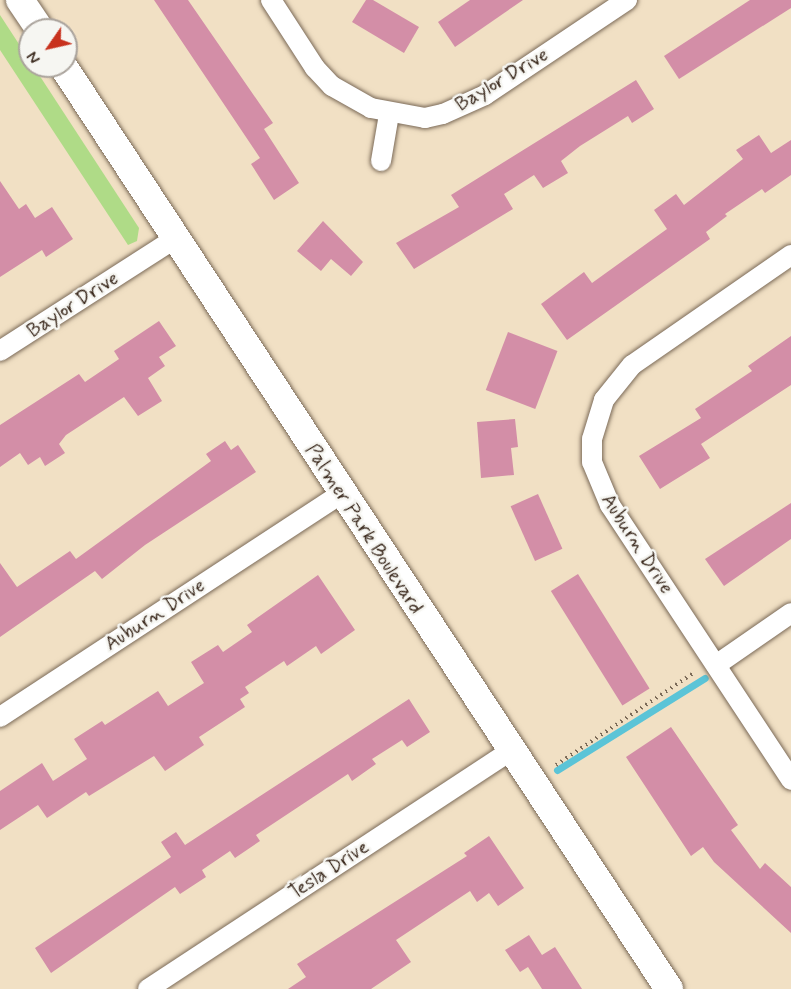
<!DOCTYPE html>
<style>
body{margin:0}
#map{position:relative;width:791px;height:989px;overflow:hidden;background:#f1e0c4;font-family:Mynerve,sans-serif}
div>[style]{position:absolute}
.green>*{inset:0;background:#afdb87}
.stream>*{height:7px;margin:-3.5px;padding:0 3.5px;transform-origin:3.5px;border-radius:3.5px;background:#5bc4d7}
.building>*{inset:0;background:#d38ea7;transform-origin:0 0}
.path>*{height:4px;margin-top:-2px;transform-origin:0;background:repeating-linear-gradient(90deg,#7b6a58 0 1.5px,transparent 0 6px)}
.roads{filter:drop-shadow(0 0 2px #7b6a58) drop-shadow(0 0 2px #7b6a58)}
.minor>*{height:20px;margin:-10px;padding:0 10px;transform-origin:10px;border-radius:10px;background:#fff}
.secondary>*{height:28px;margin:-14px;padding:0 14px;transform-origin:14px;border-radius:14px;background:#fff}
span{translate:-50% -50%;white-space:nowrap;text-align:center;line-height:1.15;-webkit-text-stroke:5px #f6f6f2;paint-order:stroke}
.street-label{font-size:20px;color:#3b2a1e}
.north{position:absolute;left:18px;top:18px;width:60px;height:60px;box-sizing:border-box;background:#f6f6f2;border:2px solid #aba49d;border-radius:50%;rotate:236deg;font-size:16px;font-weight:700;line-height:24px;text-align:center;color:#3b2a1e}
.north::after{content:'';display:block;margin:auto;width:21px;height:27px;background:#c8321e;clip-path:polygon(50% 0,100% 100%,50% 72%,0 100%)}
</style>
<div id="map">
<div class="green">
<i style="clip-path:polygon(0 15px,139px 228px,137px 241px,128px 245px,0 50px)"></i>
</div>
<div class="stream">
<i style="left:557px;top:770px;width:174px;rotate:-31.9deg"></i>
</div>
<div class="building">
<i style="clip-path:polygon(154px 0,188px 0,273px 123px,264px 129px,299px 183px,274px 200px,251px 164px,260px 158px)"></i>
<i style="clip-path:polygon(366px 0,373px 0,419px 27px,404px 53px,352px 22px)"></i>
<i style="clip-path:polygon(470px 0,523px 0,455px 47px,438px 22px)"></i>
<i style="clip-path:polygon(750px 0,791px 0,791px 8px,679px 79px,664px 56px)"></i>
<i style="clip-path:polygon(636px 80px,654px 109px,632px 123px,628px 116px,580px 146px,561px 161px,568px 173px,543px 188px,534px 175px,504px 194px,513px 209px,414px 269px,396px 243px,459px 207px,451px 195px)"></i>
<i style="clip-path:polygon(759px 135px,771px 153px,791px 140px,791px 175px,765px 193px,762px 189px,725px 214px,727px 216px,706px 232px,710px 239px,567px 340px,541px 304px,584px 272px,592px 283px,667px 229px,654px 210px,676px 194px,684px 205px,743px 159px,736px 150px)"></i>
<i style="clip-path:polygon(0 181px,19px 209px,26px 204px,35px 218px,52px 207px,73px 239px,46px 257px,42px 250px,0 277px)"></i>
<i style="clip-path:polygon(323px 221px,363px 262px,351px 276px,331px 259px,321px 271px,297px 251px)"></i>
<i style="clip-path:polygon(159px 321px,176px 346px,159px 357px,165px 366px,148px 378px,162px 401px,138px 416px,124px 397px,66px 435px,59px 444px,65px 453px,45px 466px,40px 457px,28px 465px,20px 453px,0 467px,0 425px,79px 374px,85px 382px,119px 359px,114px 351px)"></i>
<i style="left:508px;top:332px;width:53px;height:62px;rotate:21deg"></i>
<i style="clip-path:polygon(791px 336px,791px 385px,701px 444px,710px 458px,660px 489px,639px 456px,701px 418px,695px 409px,752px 371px,748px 366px)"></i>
<i style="clip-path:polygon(515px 419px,518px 447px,511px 448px,514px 475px,481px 478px,477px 422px)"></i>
<i style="clip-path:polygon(225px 441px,231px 450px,238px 445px,256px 472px,145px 545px,102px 579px,95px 571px,0 637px,0 563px,17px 587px,70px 551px,76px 559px,211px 461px,206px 454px)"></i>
<i style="left:538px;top:494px;width:60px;height:30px;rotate:66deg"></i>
<i style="clip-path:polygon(791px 503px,791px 539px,724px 586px,705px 559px)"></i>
<i style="left:578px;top:574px;width:135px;height:32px;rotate:58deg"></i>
<i style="clip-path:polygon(318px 575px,355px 630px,321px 654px,316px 646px,287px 666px,284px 661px,245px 687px,249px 693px,240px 699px,245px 707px,199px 737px,204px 745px,165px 771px,154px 756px,89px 796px,86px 792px,47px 818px,38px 805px,0 830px,0 791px,42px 763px,53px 781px,87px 759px,74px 739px,102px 721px,105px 725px,158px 691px,168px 706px,204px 683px,191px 662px,218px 645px,223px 652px,252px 632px,247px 625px)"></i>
<i style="clip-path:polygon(409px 699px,430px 732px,407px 747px,402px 740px,372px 759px,376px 764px,352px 781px,348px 774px,256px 835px,260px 841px,235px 858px,230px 851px,202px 870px,206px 877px,180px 894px,175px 887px,51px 973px,35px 948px,171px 857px,161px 842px,176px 832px,185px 845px)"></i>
<i style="clip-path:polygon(671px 727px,738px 825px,731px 830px,760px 869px,765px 863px,791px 887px,791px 933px,714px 862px,703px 847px,691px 856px,626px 757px)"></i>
<i style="clip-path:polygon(489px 836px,524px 888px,498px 906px,489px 893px,477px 902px,470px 891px,396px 940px,411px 962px,371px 989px,288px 989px,306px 977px,297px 964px,467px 856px,464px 853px)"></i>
<i style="clip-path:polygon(529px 935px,542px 955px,555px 947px,582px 989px,542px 989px,528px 967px,520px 972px,505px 950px)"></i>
</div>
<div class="path">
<i style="left:556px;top:765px;width:167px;rotate:-33.8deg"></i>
</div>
<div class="roads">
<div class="minor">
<i style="left:271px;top:0;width:81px;rotate:57.1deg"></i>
<i style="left:315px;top:68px;width:25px;rotate:47deg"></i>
<i style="left:332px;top:86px;width:45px;rotate:29.4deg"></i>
<i style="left:371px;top:108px;width:55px;rotate:10.5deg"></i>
<i style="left:425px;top:118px;width:18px;rotate:-13deg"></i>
<i style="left:443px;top:114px;width:46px;rotate:-24.3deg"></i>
<i style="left:485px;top:95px;width:171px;rotate:-33.8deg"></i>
<i style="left:381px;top:161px;width:48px;rotate:-80.3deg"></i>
<i style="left:791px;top:255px;width:193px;rotate:145.3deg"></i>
<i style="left:632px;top:365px;width:45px;rotate:128.7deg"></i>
<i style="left:604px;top:400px;width:41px;rotate:107.1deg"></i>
<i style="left:592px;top:439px;width:23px;rotate:90deg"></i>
<i style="left:592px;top:462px;width:47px;rotate:67.3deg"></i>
<i style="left:610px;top:505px;width:329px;rotate:56.6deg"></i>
<i style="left:0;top:351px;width:209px;rotate:-32.7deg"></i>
<i style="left:716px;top:665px;width:91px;rotate:-34.7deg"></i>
<i style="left:0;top:717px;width:407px;rotate:-33.2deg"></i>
<i style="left:148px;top:989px;width:434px;rotate:-33.3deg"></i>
</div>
<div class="secondary">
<i style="left:20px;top:0;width:36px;rotate:56deg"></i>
<i style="left:63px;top:66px;width:1104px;rotate:56.71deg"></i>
</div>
</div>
<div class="street-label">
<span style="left:502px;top:80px;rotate:-31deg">Baylor Drive</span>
<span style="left:73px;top:305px;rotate:-33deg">Baylor Drive</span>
<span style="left:364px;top:529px;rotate:57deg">Palmer Park Boulevard</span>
<span style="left:637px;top:544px;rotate:57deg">Auburn Drive</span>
<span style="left:155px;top:615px;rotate:-33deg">Auburn Drive</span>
<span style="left:329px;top:870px;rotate:-33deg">Tesla Drive</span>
</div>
<div class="north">N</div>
</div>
